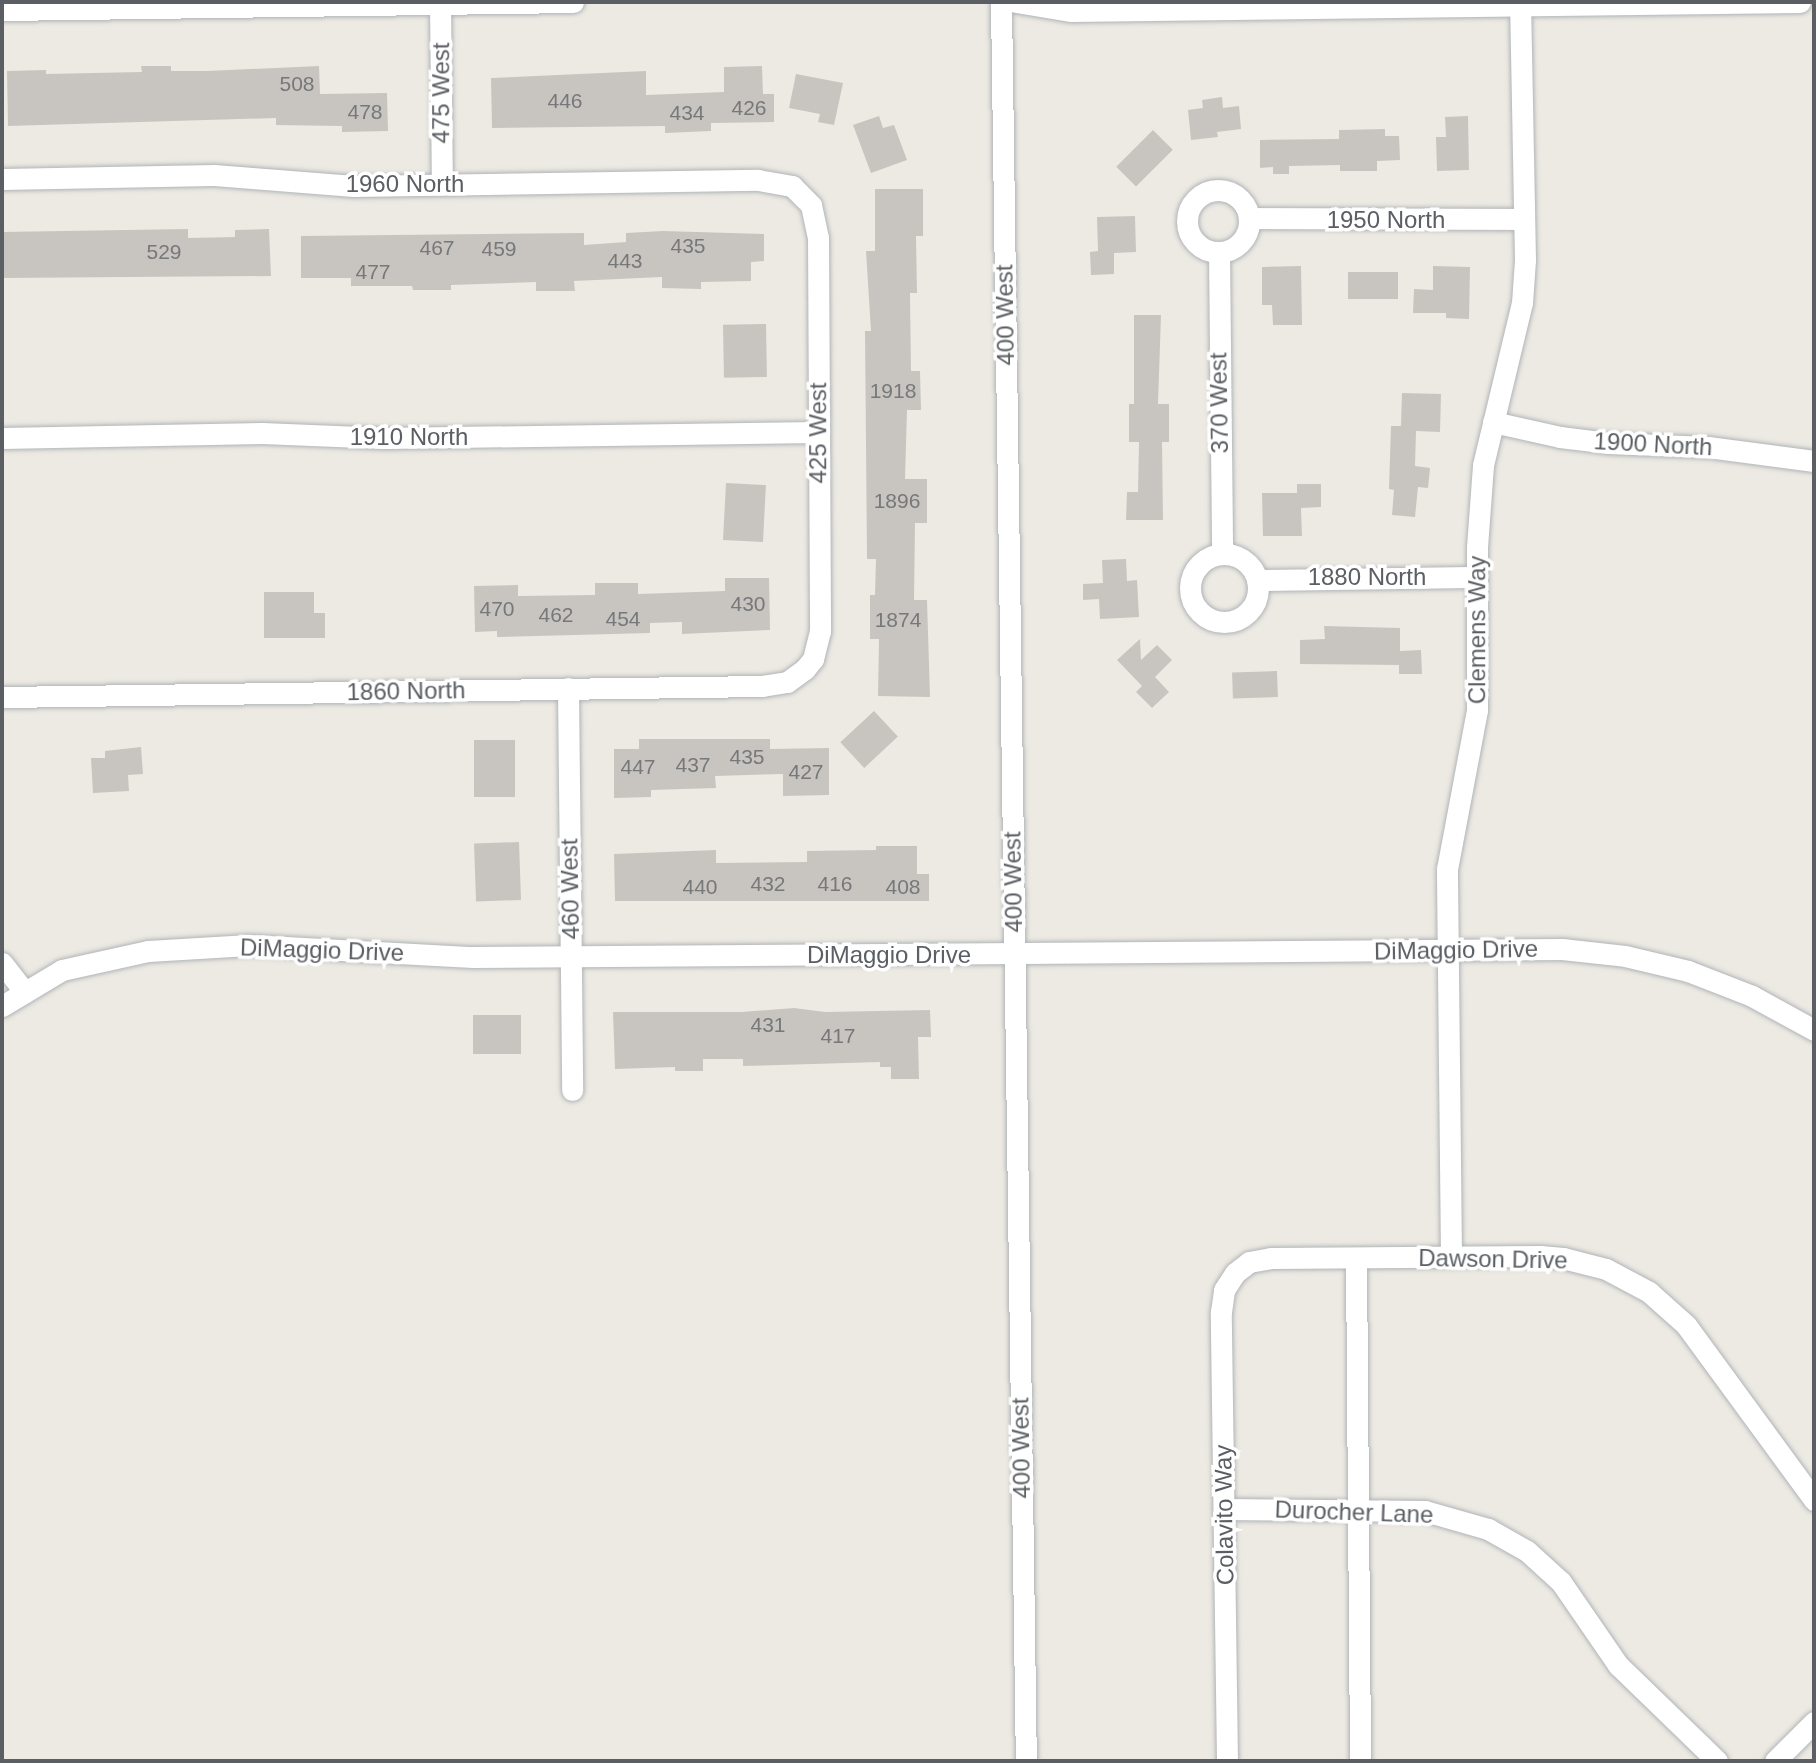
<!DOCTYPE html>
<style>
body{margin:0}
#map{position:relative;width:1816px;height:1763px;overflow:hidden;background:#edeae3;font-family:Helvetica,sans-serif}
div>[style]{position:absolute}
.building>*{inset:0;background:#c8c5c0;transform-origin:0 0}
.roads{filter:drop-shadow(0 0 2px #b0b4b8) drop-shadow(0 0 2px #b0b4b8)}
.minor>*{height:21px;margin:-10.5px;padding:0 10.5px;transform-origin:10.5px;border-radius:10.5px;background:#fff}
.minor>.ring{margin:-10.5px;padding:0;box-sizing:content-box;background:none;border:21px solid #fff;border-radius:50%}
span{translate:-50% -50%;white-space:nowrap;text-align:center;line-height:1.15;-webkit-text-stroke:7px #fff;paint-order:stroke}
.number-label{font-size:21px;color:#76787a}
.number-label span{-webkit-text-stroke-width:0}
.street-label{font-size:24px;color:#5b5f63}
.frame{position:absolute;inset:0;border:4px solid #5b5f63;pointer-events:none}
</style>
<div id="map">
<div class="building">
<i style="clip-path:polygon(141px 66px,171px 66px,171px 71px,207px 71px,319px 66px,320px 94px,387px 93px,388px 131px,342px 132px,342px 126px,276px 125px,276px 118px,8px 126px,7px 71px,46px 70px,46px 74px,142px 72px)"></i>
<i style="clip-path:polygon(762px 66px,763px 94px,774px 94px,774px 122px,711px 123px,711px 131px,665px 133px,665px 126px,492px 128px,491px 78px,646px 71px,646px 95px,724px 92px,724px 67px)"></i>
<i style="clip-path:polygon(796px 74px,843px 83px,834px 125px,818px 122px,820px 114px,789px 108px)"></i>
<i style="clip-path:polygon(1222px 97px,1223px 108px,1239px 106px,1241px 129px,1217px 132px,1218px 137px,1191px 140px,1188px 110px,1203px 108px,1202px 100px)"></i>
<i style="clip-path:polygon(879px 116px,883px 128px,894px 125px,907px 160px,871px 173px,853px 125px)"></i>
<i style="clip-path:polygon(1468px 116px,1469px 170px,1437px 171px,1436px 137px,1446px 137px,1445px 117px)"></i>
<i style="clip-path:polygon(1385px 129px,1385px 136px,1399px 136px,1400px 160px,1377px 161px,1377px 171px,1340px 171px,1340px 165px,1289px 166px,1289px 174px,1273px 174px,1273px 167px,1260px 168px,1260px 140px,1339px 139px,1339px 130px)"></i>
<i style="left:1153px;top:130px;width:28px;height:52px;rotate:45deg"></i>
<i style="clip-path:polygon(875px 189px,923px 189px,923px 236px,916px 236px,917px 293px,910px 293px,911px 371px,920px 371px,921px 410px,907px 410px,905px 479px,927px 479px,927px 523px,915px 523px,914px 600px,927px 600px,930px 697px,878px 696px,879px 639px,870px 639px,870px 595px,875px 595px,876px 559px,867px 559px,865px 331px,871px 331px,866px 251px,875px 251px)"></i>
<i style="clip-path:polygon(1135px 216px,1136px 252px,1114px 253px,1114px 274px,1091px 275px,1090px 252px,1098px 251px,1097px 217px)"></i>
<i style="clip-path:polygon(188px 229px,188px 238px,235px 237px,235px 230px,269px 229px,271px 276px,2px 278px,2px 232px)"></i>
<i style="clip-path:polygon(663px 231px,764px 234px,764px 261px,751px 262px,751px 281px,701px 282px,701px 289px,662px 288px,662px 277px,574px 281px,575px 291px,536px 291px,536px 282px,451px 285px,451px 290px,413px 290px,412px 286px,351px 286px,351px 278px,301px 278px,301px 236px,584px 233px,584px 245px,626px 242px,626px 233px)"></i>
<i style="clip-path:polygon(1301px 266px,1302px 325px,1273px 325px,1272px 305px,1262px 305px,1262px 267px)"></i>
<i style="clip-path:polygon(1433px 266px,1470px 267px,1469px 319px,1446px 318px,1446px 313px,1413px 313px,1414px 289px,1433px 290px)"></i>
<i style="left:1348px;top:272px;width:50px;height:27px"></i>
<i style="clip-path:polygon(1134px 315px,1161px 315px,1158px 404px,1169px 404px,1169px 442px,1162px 442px,1163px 520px,1126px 520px,1127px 492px,1138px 492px,1139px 442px,1129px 442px,1129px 404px,1134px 404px)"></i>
<i style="left:766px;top:324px;width:53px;height:43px;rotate:89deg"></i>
<i style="clip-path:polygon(1402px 393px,1441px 394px,1440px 432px,1416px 431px,1415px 466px,1430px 468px,1428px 488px,1418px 487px,1415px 517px,1392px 515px,1394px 490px,1389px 489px,1391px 426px,1401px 426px)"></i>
<i style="left:726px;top:483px;width:40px;height:57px;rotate:3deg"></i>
<i style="clip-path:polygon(1297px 484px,1321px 484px,1321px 507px,1301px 508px,1302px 536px,1263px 536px,1262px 493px,1297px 493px)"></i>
<i style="clip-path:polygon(1126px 559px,1127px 581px,1137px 580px,1139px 617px,1100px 619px,1099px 599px,1083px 600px,1083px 584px,1103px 583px,1102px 560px)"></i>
<i style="clip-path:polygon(725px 578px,769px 578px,770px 630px,682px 634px,682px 622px,650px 623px,650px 633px,497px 637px,497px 631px,475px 632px,474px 586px,518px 585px,518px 596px,595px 595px,595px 583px,638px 583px,638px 594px,725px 591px)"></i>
<i style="clip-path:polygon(264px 592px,314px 592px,314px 613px,325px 613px,325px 638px,264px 638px)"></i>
<i style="clip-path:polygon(1324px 626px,1400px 628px,1400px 651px,1421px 650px,1422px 674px,1399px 674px,1399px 665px,1300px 664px,1300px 640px,1325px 639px)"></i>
<i style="clip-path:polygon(1140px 639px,1141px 660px,1157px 645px,1172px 660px,1155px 677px,1169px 692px,1152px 708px,1136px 692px,1142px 686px,1117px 660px)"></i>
<i style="left:1277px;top:671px;width:26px;height:45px;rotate:88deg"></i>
<i style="left:874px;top:711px;width:35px;height:46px;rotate:47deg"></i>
<i style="clip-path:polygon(639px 739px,770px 739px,770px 749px,829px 748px,829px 795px,783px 796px,783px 774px,715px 776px,716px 788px,651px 790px,651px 797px,614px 798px,614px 749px,639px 749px)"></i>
<i style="left:474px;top:740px;width:41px;height:57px"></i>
<i style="clip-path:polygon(141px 747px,143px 774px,128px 775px,129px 791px,93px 793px,91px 758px,105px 758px,105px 751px)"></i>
<i style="left:519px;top:842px;width:58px;height:45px;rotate:88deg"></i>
<i style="clip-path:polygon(876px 846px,917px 846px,917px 874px,929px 874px,929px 901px,615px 901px,614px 854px,716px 850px,716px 863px,807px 862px,807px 851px,876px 850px)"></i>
<i style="clip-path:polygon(794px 1008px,825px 1012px,930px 1010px,931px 1037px,918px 1037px,919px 1079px,891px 1079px,891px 1067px,880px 1067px,880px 1062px,743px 1066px,743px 1059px,703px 1059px,703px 1071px,675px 1071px,675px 1067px,615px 1069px,613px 1012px,742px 1012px)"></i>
<i style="left:521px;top:1015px;width:39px;height:48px;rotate:90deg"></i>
</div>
<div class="roads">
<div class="minor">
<i style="left:440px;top:2px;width:182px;rotate:89.4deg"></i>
<i style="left:1001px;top:2px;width:1759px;rotate:89.19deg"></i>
<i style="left:1016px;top:2px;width:56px;rotate:9.3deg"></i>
<i style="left:1071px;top:11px;width:729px;rotate:-0.71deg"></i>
<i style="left:2px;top:10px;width:571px;rotate:-0.8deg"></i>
<i style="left:2px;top:179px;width:212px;rotate:-1.1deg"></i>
<i style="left:214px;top:175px;width:140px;rotate:4.5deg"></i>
<i style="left:354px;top:186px;width:404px;rotate:-0.9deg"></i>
<i style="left:758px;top:180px;width:35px;rotate:10deg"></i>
<i style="left:792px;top:186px;width:27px;rotate:45deg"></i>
<i style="left:811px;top:205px;width:33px;rotate:78deg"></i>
<i style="left:818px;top:237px;width:394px;rotate:89.7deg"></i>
<i style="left:820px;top:631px;width:29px;rotate:104deg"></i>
<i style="left:813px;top:659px;width:13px;rotate:129deg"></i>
<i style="left:805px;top:669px;width:22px;rotate:144deg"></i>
<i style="left:787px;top:682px;width:25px;rotate:171deg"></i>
<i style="left:762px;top:686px;width:760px;rotate:179.17deg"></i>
<i class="ring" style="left:1187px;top:190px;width:41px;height:41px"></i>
<i style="left:1249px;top:218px;width:275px;rotate:0.2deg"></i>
<i style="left:1219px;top:253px;width:301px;rotate:89.4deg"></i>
<i style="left:1493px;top:422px;width:69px;rotate:12.6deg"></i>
<i style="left:1560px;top:437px;width:48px;rotate:7.1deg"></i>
<i style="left:1608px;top:443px;width:100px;rotate:2.3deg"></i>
<i style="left:1708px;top:447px;width:107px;rotate:7.5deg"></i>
<i style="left:2px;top:438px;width:260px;rotate:-1.1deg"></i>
<i style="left:262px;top:433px;width:123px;rotate:2.3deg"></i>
<i style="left:385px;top:438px;width:432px;rotate:-0.8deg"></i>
<i class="ring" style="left:1190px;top:554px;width:47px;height:47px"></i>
<i style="left:1257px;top:580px;width:220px;rotate:-0.8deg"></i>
<i style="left:568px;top:688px;width:402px;rotate:89.4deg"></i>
<i style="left:2px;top:963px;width:37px;rotate:52deg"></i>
<i style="left:2px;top:1006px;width:70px;rotate:-31deg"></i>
<i style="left:62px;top:970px;width:88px;rotate:-12.5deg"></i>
<i style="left:148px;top:951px;width:101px;rotate:-3.4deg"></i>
<i style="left:249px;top:945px;width:224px;rotate:3.1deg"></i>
<i style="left:473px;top:957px;width:1089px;rotate:-0.42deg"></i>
<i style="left:1562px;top:949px;width:63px;rotate:6.3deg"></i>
<i style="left:1625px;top:956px;width:65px;rotate:13.4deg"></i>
<i style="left:1688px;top:971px;width:69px;rotate:21.3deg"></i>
<i style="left:1752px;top:996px;width:71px;rotate:28.7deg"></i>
<i style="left:1451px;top:1257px;width:388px;rotate:-90.6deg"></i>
<i style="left:1447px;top:869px;width:162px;rotate:-79.3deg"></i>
<i style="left:1477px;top:710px;width:163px;rotate:-90deg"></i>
<i style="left:1477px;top:547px;width:82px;rotate:-85.8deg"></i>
<i style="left:1483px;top:465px;width:167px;rotate:-76.5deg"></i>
<i style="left:1522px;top:303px;width:43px;rotate:-86deg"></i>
<i style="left:1525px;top:260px;width:258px;rotate:-91.1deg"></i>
<i style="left:1356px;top:1258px;width:503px;rotate:89.54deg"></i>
<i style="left:1224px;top:1509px;width:201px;rotate:0.6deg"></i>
<i style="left:1425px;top:1511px;width:66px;rotate:15.9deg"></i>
<i style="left:1488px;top:1529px;width:45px;rotate:29.4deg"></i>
<i style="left:1527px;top:1551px;width:46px;rotate:42.4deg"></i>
<i style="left:1561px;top:1582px;width:101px;rotate:55.5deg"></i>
<i style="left:1618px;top:1665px;width:138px;rotate:44.1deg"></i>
<i style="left:1227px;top:1761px;width:449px;rotate:-90.8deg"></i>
<i style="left:1221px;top:1312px;width:22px;rotate:-82deg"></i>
<i style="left:1224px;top:1290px;width:20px;rotate:-57deg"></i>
<i style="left:1235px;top:1273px;width:18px;rotate:-38deg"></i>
<i style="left:1249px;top:1262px;width:22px;rotate:-10deg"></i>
<i style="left:1271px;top:1258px;width:269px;rotate:-0.4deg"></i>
<i style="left:1540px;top:1256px;width:23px;rotate:5deg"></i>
<i style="left:1563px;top:1258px;width:44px;rotate:14.3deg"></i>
<i style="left:1606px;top:1269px;width:49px;rotate:28.1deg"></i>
<i style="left:1649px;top:1292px;width:50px;rotate:41.7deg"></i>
<i style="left:1686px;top:1325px;width:217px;rotate:53.8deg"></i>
<i style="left:1775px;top:1761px;width:55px;rotate:-45deg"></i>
</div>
</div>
<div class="number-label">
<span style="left:297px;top:84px">508</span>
<span style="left:565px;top:101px">446</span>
<span style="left:749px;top:108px">426</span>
<span style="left:365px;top:112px">478</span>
<span style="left:687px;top:113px">434</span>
<span style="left:688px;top:246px">435</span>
<span style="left:437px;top:248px">467</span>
<span style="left:499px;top:249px">459</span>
<span style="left:164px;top:252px">529</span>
<span style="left:625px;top:261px">443</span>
<span style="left:373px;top:272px">477</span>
<span style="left:893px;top:391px">1918</span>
<span style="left:897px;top:501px">1896</span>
<span style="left:748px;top:604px">430</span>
<span style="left:497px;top:609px">470</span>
<span style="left:556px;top:615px">462</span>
<span style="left:623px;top:619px">454</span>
<span style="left:898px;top:620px">1874</span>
<span style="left:747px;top:757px">435</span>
<span style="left:693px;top:765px">437</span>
<span style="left:638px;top:767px">447</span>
<span style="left:806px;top:772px">427</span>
<span style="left:768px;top:884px">432</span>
<span style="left:835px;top:884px">416</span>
<span style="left:700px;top:887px">440</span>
<span style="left:903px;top:887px">408</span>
<span style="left:768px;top:1025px">431</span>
<span style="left:838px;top:1036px">417</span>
</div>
<div class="street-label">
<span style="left:441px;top:93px;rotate:-90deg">475 West</span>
<span style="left:405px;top:184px">1960 North</span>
<span style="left:1386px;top:220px">1950 North</span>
<span style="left:1005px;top:315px;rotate:-91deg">400 West</span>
<span style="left:1219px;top:403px;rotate:-91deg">370 West</span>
<span style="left:818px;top:433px;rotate:-90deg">425 West</span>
<span style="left:409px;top:437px">1910 North</span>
<span style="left:1653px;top:444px;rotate:3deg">1900 North</span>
<span style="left:1367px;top:577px">1880 North</span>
<span style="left:1477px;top:630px;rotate:-90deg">Clemens Way</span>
<span style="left:406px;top:691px;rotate:-1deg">1860 North</span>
<span style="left:1013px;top:882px;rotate:-91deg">400 West</span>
<span style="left:570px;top:889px;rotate:-91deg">460 West</span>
<span style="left:322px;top:950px;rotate:2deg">DiMaggio Drive</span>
<span style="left:1456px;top:950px;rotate:-1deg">DiMaggio Drive</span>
<span style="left:889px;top:955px">DiMaggio Drive</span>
<span style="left:1493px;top:1259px;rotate:1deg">Dawson Drive</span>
<span style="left:1021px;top:1448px;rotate:-91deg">400 West</span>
<span style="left:1354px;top:1512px;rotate:2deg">Durocher Lane</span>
<span style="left:1224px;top:1515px;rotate:-91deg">Colavito Way</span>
</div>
<div class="frame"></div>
</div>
